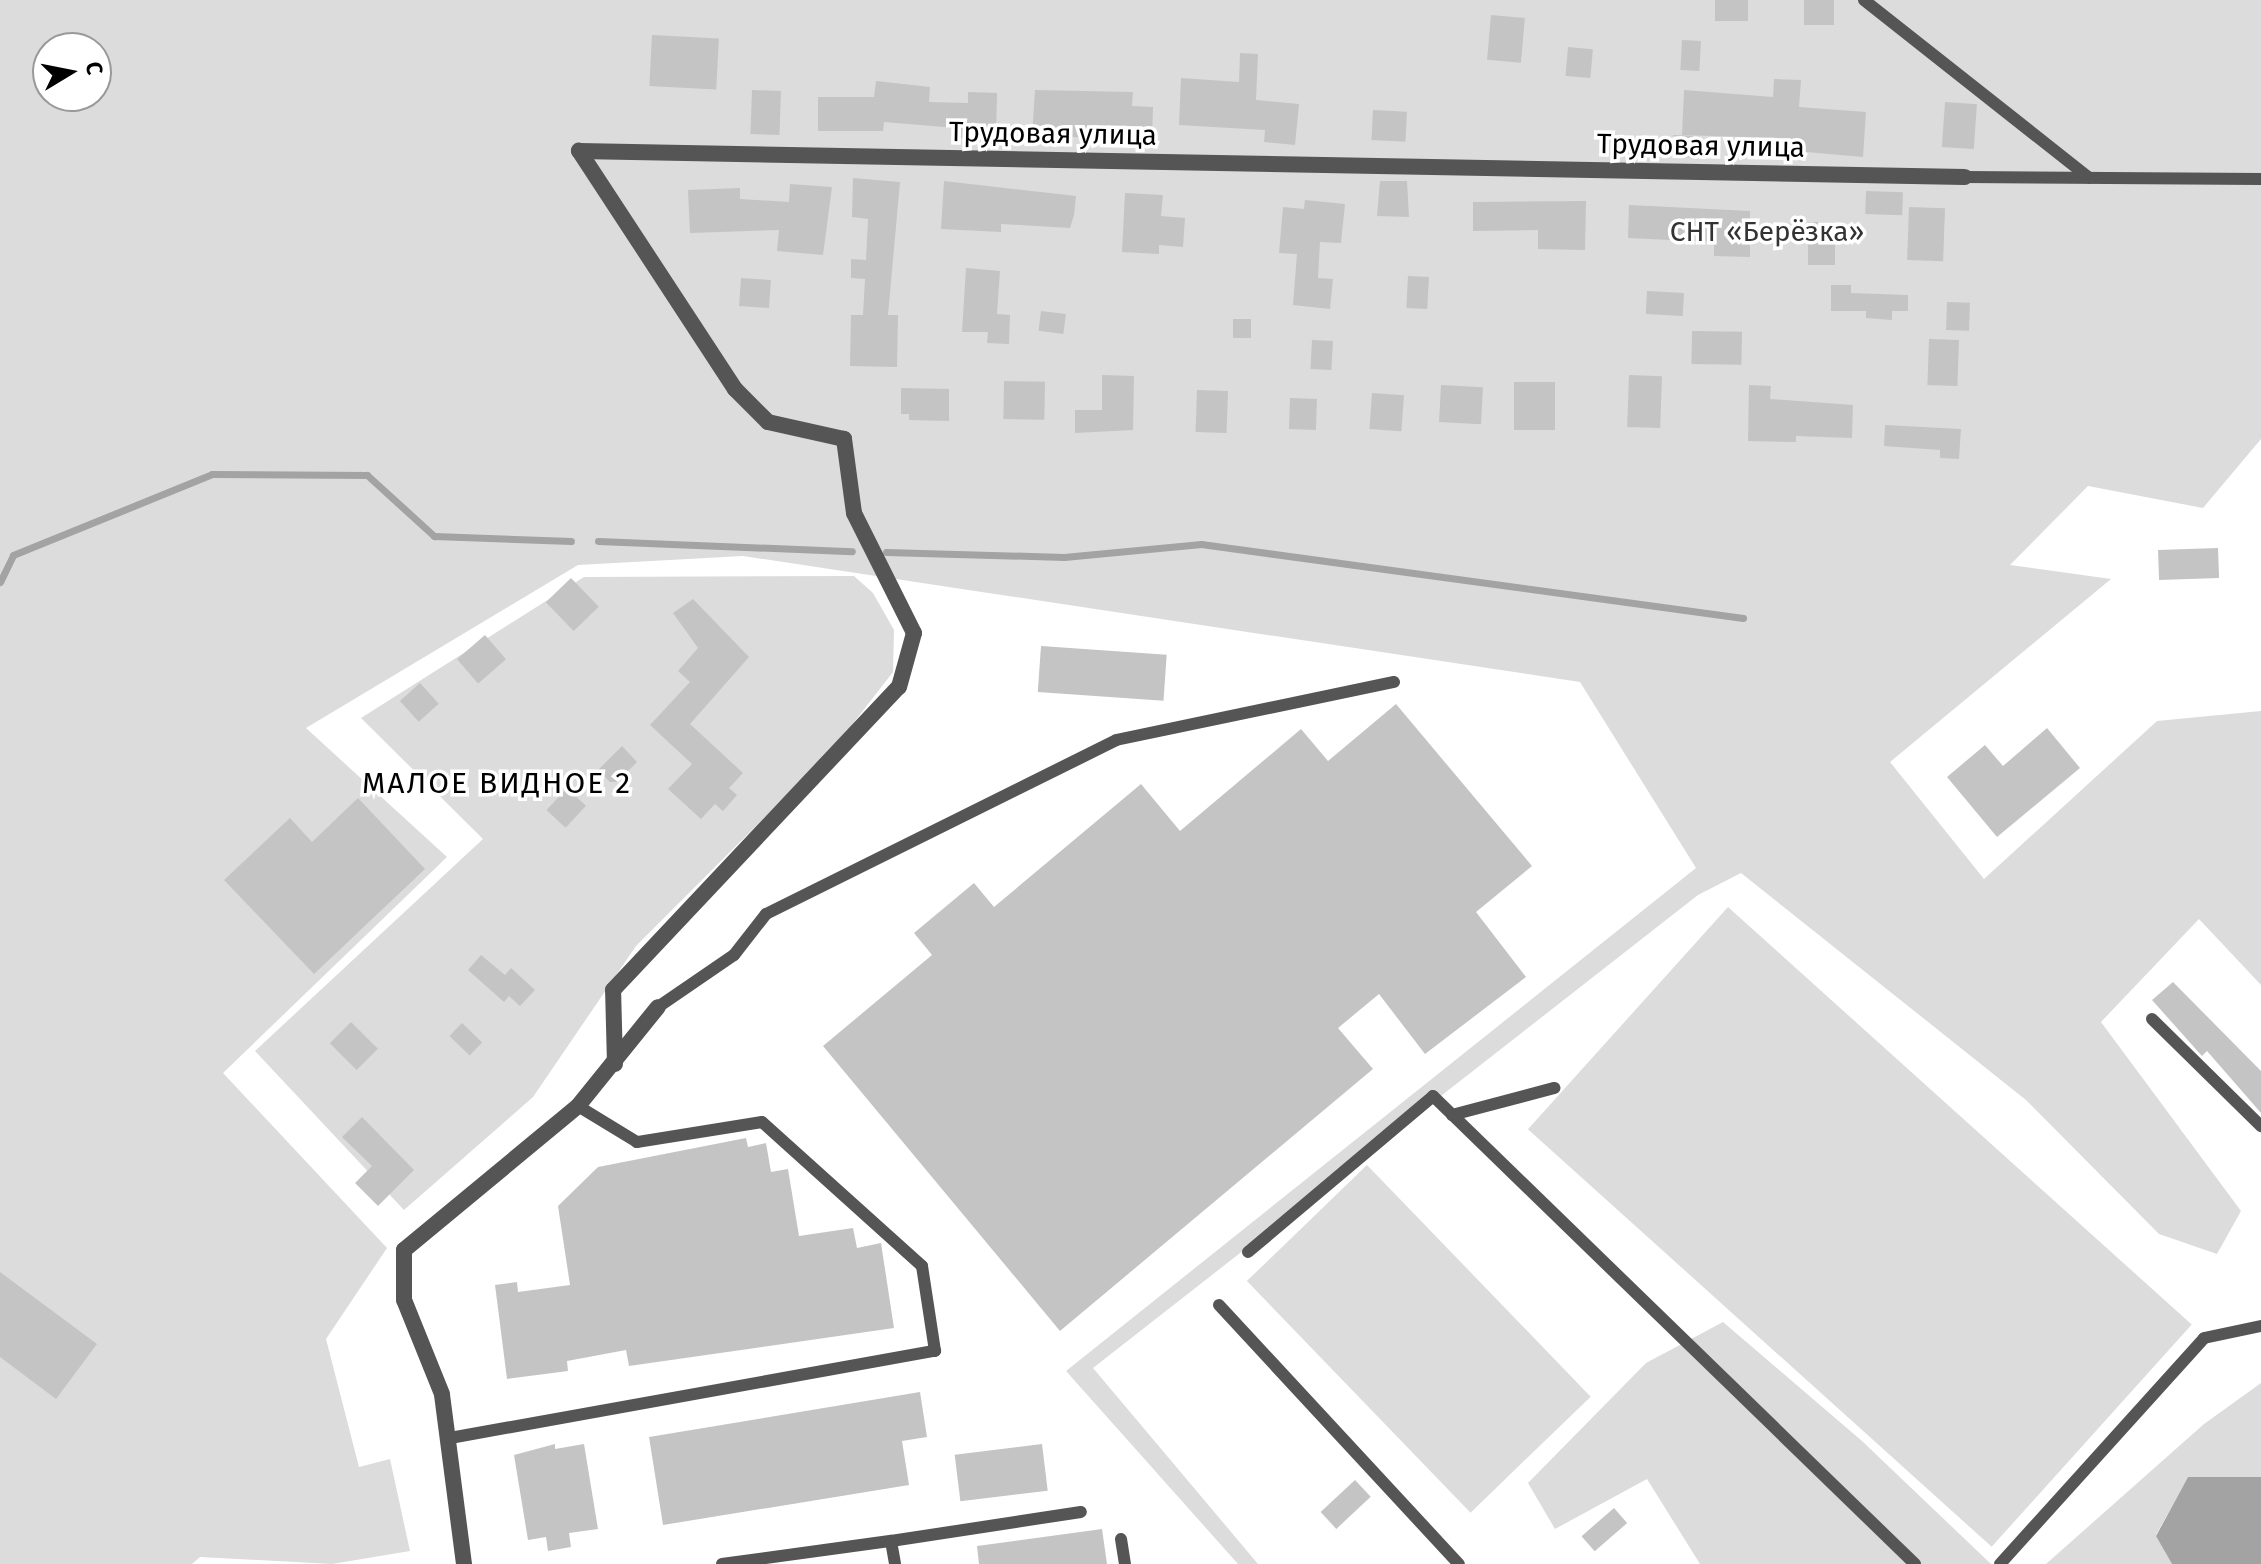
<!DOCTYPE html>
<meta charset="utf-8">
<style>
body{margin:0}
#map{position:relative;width:2261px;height:1564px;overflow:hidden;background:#fff;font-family:"Fira Sans",sans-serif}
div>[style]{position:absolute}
.green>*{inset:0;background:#dcdcdc;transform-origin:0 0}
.water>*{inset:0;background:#a3a3a3}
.stream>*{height:7px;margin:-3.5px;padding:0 3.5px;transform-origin:3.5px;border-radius:3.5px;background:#a3a3a3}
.building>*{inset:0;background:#c4c4c4;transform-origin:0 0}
.service>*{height:12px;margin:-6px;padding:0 6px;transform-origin:6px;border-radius:6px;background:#555}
.minor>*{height:16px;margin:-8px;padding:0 8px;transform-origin:8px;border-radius:8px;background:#555}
span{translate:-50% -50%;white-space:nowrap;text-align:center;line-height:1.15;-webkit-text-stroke:7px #fff;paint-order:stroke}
.street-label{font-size:28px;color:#000}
.park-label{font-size:28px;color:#333}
.neighbourhood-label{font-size:30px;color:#000;letter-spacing:2px}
.north{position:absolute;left:32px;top:32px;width:80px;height:80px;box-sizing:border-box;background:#fff;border:2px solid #999;border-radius:50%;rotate:80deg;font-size:22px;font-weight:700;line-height:32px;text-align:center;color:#000}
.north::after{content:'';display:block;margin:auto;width:28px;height:36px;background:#000;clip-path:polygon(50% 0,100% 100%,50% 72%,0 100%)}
</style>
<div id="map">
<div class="green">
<i style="clip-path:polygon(evenodd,0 0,2261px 0,2261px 439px,2203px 508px,2088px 486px,2010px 565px,2111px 579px,1890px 762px,1984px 879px,2157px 721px,2261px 711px,2261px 985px,2199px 919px,2101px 1022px,2241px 1211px,2217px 1254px,2159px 1234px,2026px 1100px,1741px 873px,1698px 895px,1093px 1368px,1258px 1564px,1238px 1564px,1066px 1371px,1696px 868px,1580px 682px,743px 556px,578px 565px,306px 728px,447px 857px,223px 1073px,387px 1248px,326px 1339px,359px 1467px,390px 1459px,410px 1551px,332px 1564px,200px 1557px,192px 1564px,0 1564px,0 0,48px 48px,96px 48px,96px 96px,48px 96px,48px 48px)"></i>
<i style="clip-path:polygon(854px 576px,873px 593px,894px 630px,893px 672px,834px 748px,636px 946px,533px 1097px,404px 1210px,255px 1051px,483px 839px,361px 718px,584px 577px)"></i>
<i style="left:1728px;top:907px;width:624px;height:299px;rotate:42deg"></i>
<i style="left:1367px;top:1165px;width:322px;height:167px;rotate:46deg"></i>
<i style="clip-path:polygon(1723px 1322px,1862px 1441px,1991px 1564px,1700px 1564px,1647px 1479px,1555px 1529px,1528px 1483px,1646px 1363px)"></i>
<i style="clip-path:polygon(2261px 1383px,2261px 1477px,2188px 1477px,2156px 1535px,2172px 1564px,2046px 1564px,2204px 1424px)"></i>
</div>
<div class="water">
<i style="clip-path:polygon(2188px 1477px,2261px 1477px,2261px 1564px,2172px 1564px,2156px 1536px)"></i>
</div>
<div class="stream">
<i style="left:598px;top:541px;width:254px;rotate:2.3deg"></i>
<i style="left:886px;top:552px;width:178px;rotate:1.6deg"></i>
<i style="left:1064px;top:557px;width:138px;rotate:-5.4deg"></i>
<i style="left:1201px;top:544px;width:547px;rotate:7.77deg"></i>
<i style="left:0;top:582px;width:30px;rotate:-64deg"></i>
<i style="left:13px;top:555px;width:215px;rotate:-22.1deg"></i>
<i style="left:212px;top:474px;width:155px;rotate:0.4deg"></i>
<i style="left:367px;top:475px;width:91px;rotate:42.3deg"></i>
<i style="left:434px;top:536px;width:137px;rotate:2.1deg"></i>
</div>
<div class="building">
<i style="left:1715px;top:0;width:33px;height:21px"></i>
<i style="left:1804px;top:0;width:30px;height:25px"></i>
<i style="left:1491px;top:15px;width:34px;height:45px;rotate:5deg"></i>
<i style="left:652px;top:35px;width:67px;height:51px;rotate:3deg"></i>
<i style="left:1682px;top:40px;width:19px;height:30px;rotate:3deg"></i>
<i style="left:1568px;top:47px;width:25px;height:29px;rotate:5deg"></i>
<i style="clip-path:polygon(1240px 53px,1258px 54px,1256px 100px,1299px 104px,1295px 145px,1264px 142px,1265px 130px,1179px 125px,1181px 78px,1239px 82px)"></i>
<i style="clip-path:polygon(1774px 79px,1801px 80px,1799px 107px,1866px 112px,1863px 157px,1762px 148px,1762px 142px,1743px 137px,1682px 135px,1684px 90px,1773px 97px)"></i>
<i style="clip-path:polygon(876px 81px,930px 87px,929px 102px,968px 103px,968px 92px,997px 93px,996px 139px,956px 138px,956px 128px,884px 122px,883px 131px,818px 131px,818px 97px,874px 97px)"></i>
<i style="left:752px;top:90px;width:29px;height:44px;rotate:2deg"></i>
<i style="clip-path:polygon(1035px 90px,1133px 92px,1132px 106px,1153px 107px,1152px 139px,1032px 136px)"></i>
<i style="left:1945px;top:102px;width:32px;height:45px;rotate:4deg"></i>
<i style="left:1373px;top:110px;width:34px;height:30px;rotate:3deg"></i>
<i style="left:1673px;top:135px;width:26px;height:22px;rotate:2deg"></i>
<i style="clip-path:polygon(853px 178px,900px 182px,888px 315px,898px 315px,897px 367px,850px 366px,851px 315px,863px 315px,865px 279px,851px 278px,851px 259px,866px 260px,868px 219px,852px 217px)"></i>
<i style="clip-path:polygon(944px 181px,1076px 196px,1074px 215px,1070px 228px,1001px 224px,1001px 232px,941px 229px)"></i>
<i style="clip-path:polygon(1380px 181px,1407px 181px,1409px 217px,1377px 216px)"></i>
<i style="clip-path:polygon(790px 184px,832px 187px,823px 255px,777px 251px,779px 230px,690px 233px,688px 190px,740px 188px,740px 199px,789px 202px)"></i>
<i style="left:1866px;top:191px;width:37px;height:23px;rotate:2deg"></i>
<i style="clip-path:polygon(1125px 193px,1163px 195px,1161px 216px,1185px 218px,1183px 247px,1159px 245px,1159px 254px,1122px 252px)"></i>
<i style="clip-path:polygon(1305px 200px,1345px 204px,1341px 243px,1320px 242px,1318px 278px,1333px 279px,1330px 309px,1293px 305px,1297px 254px,1279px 253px,1283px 207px,1304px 209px)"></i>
<i style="clip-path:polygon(1586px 201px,1585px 250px,1538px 249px,1538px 230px,1473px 231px,1473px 202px)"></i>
<i style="clip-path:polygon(1629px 205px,1750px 211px,1750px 257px,1714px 256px,1714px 242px,1628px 238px)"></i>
<i style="left:1909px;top:207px;width:36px;height:53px;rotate:2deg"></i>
<i style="left:1808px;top:222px;width:27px;height:43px"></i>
<i style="clip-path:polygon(966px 268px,1000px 271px,997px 314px,1010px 315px,1009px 344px,987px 343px,988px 332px,962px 332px)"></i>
<i style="left:1408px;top:276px;width:21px;height:32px;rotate:3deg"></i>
<i style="left:741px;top:278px;width:30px;height:28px;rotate:4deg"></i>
<i style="clip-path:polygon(1831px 285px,1851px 285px,1851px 293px,1908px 295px,1908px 311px,1892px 311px,1892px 320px,1866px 318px,1866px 311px,1831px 311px)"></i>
<i style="left:1647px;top:291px;width:37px;height:23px;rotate:3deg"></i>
<i style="left:1947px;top:302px;width:23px;height:28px;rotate:2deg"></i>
<i style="left:1041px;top:311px;width:25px;height:20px;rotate:7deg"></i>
<i style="left:1233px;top:319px;width:18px;height:19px"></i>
<i style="left:1692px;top:331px;width:50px;height:33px;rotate:1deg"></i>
<i style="left:1929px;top:339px;width:30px;height:46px;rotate:2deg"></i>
<i style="left:1312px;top:340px;width:21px;height:29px;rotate:3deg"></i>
<i style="clip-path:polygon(1102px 375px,1134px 376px,1133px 430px,1075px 433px,1075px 410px,1102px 410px)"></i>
<i style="left:1629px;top:375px;width:33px;height:52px;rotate:2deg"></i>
<i style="left:1004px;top:381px;width:41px;height:38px;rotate:1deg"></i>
<i style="left:1514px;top:382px;width:41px;height:48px"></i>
<i style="left:1441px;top:385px;width:42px;height:37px;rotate:3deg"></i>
<i style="clip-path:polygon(1749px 385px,1771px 386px,1770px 399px,1853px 405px,1852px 438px,1796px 436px,1796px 442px,1748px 441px)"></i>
<i style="clip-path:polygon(901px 388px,949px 389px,949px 421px,909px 420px,909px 414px,901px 414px)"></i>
<i style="left:1197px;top:390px;width:31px;height:42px;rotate:2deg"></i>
<i style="left:1372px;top:393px;width:32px;height:36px;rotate:4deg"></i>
<i style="left:1290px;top:398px;width:27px;height:31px;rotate:2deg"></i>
<i style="clip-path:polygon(1885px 425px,1961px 429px,1959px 459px,1940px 458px,1940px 450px,1884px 446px)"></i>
<i style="left:2218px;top:548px;width:30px;height:60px;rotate:88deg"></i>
<i style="left:571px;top:578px;width:40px;height:35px;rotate:46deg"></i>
<i style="clip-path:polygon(693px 599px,749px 657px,690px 724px,743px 773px,729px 788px,737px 795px,723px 811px,715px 804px,701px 819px,668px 789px,692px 764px,650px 725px,690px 682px,678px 671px,698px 648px,673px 613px)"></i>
<i style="left:485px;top:635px;width:32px;height:37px;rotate:49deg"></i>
<i style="left:1041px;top:646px;width:126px;height:46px;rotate:4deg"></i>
<i style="left:420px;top:683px;width:28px;height:27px;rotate:48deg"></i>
<i style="clip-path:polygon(1396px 704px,1532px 866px,1476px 912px,1526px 977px,1425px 1054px,1379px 994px,1338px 1028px,1373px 1069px,1060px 1331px,823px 1046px,932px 955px,914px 933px,974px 883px,994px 907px,1141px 784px,1180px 831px,1301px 729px,1328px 761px)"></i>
<i style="clip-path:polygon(2047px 728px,2080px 768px,1997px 837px,1947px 777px,1985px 745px,2003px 766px)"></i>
<i style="clip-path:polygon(622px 746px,637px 762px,617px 782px,610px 782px,598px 770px)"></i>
<i style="left:567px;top:788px;width:26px;height:30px;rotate:43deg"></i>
<i style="clip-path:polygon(358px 798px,425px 869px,314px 974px,224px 880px,290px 818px,312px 842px)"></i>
<i style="clip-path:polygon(481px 955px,505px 975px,511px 968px,535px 990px,520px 1006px,509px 996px,504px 1002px,468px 970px)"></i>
<i style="clip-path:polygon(2173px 982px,2261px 1071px,2261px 1113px,2207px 1051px,2202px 1056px,2152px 1000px)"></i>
<i style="left:351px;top:1022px;width:38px;height:30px;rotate:45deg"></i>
<i style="left:462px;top:1023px;width:28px;height:18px;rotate:44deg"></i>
<i style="clip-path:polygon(362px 1117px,414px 1170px,378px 1206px,355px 1183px,372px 1166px,342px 1137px)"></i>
<i style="clip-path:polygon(746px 1138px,748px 1147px,766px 1143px,771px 1172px,788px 1169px,799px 1236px,853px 1228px,857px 1248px,881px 1243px,894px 1328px,629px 1366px,626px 1350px,567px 1361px,568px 1371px,507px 1379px,495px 1285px,517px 1282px,518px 1292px,570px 1285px,558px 1206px,598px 1167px)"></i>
<i style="clip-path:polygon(0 1272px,97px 1344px,56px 1399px,0 1357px)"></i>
<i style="clip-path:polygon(920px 1392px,927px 1437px,902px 1441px,909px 1485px,663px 1525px,649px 1437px)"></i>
<i style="clip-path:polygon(555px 1444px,555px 1449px,584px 1444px,598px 1529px,569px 1533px,571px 1547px,548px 1551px,546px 1537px,528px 1540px,514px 1455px)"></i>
<i style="left:1042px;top:1444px;width:47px;height:88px;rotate:83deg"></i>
<i style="left:1355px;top:1480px;width:23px;height:47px;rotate:47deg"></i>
<i style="left:1614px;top:1508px;width:20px;height:43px;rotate:49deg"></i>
<i style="clip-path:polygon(1102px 1529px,1107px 1564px,979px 1564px,977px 1546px)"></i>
</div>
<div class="service">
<i style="left:1864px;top:0;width:287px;rotate:38.3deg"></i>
<i style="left:1965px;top:177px;width:296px;rotate:0.4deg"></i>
<i style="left:658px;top:1007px;width:92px;rotate:-34.4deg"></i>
<i style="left:734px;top:955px;width:52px;rotate:-52deg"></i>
<i style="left:766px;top:914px;width:391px;rotate:-26.4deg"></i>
<i style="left:1116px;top:740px;width:284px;rotate:-11.8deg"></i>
<i style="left:2152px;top:1019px;width:153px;rotate:44.5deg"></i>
<i style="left:1452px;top:1115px;width:106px;rotate:-14.8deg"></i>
<i style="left:1248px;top:1252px;width:242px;rotate:-40.1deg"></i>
<i style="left:1433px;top:1096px;width:672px;rotate:44.16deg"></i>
<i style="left:1219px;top:1305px;width:353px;rotate:47.2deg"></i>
<i style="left:450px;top:1438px;width:493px;rotate:-10.2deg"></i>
<i style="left:935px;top:1351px;width:86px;rotate:-98.7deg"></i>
<i style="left:922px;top:1266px;width:215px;rotate:-138deg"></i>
<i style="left:762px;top:1122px;width:127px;rotate:170.9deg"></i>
<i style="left:637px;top:1142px;width:69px;rotate:-148.6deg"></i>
<i style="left:1121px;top:1539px;width:25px;rotate:81deg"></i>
<i style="left:891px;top:1541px;width:192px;rotate:-8.7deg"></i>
<i style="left:722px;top:1564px;width:171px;rotate:-7.8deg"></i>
<i style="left:891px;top:1541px;width:23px;rotate:80deg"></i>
<i style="left:2000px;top:1564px;width:304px;rotate:-47.9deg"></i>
<i style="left:2204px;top:1338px;width:58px;rotate:-11.9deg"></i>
</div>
<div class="minor">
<i style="left:615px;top:1064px;width:74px;rotate:-91.5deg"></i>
<i style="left:613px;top:990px;width:417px;rotate:-46.7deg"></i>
<i style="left:899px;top:687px;width:56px;rotate:-74.5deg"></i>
<i style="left:914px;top:633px;width:134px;rotate:-116.6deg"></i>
<i style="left:854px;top:513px;width:75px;rotate:-97.7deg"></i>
<i style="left:844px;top:439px;width:78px;rotate:-167.4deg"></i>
<i style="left:768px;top:422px;width:47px;rotate:-135deg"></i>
<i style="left:735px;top:389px;width:285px;rotate:-123.2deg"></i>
<i style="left:579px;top:151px;width:1386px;rotate:1.07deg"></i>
<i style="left:464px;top:1564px;width:171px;rotate:-97.4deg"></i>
<i style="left:442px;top:1394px;width:101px;rotate:-112deg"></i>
<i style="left:404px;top:1300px;width:50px;rotate:-90deg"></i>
<i style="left:404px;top:1250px;width:226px;rotate:-39.6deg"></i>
<i style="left:578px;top:1106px;width:127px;rotate:-51.1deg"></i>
</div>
<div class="street-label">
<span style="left:1053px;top:134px;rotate:1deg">Трудовая улица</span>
<span style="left:1701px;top:146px;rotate:1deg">Трудовая улица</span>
</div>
<div class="park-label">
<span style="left:1767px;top:232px">СНТ «Берёзка»</span>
</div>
<div class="neighbourhood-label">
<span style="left:497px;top:783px">МАЛОЕ ВИДНОЕ 2</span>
</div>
<div class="north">С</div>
</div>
